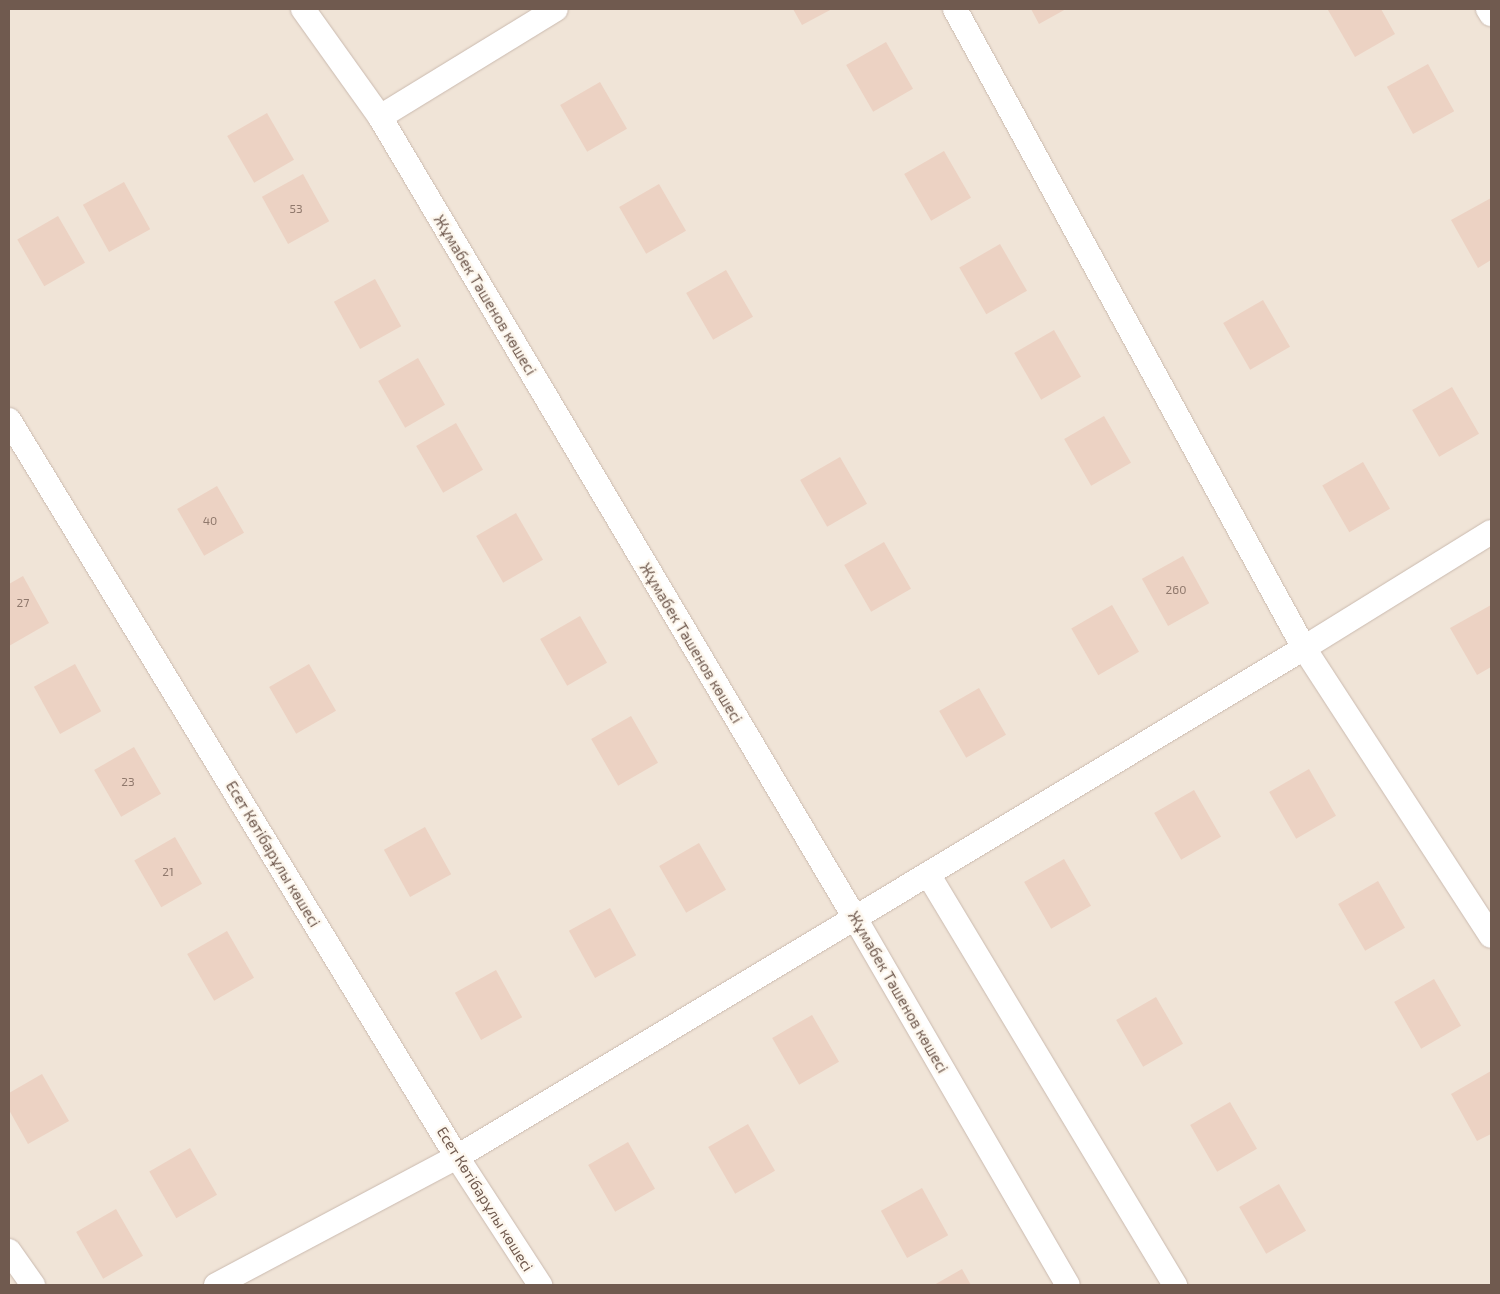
<!DOCTYPE html>
<meta charset="utf-8">
<style>
body{margin:0}
#map{position:relative;width:1500px;height:1294px;overflow:hidden;background:#faf2e8;font-family:"Exo 2",sans-serif}
div>[style]{position:absolute}
.residential>*{inset:0;background:#f0e4d7;transform-origin:0 0}
.building>*{inset:0;background:#ecd2c3;transform-origin:0 0}
.roads{filter:drop-shadow(0 0 1px #cabaaf) drop-shadow(0 0 1px #cabaaf)}
.minor>*{height:24px;margin:-12px;padding:0 12px;transform-origin:12px;border-radius:12px;background:#fff}
span{translate:-50% -50%;white-space:nowrap;text-align:center;line-height:1.15;-webkit-text-stroke:4.5px #fdf7ee;paint-order:stroke}
.number-label{font-size:12px;color:#8f786c}
.number-label span{-webkit-text-stroke-width:0}
.street-label{font-size:15px;color:#705a4f}
.frame{position:absolute;inset:0;border:10px solid #705a4f;pointer-events:none}
</style>
<div id="map">
<div class="residential">
<i style="left:9px;top:9px;width:1482px;height:1276px"></i>
</div>
<div class="building">
<i style="clip-path:polygon(793px 9px,832px 9px,802px 25px)"></i>
<i style="clip-path:polygon(1031px 9px,1066px 9px,1039px 24px)"></i>
<i style="clip-path:polygon(1331px 9px,1381px 9px,1395px 34px,1355px 57px,1328px 10px)"></i>
<i style="left:886px;top:42px;width:54px;height:46px;rotate:60deg"></i>
<i style="left:1428px;top:64px;width:54px;height:47px;rotate:61deg"></i>
<i style="left:600px;top:82px;width:54px;height:46px;rotate:60deg"></i>
<i style="left:267px;top:113px;width:54px;height:46px;rotate:60deg"></i>
<i style="left:944px;top:151px;width:54px;height:46px;rotate:60deg"></i>
<i style="left:303px;top:174px;width:54px;height:47px;rotate:61deg"></i>
<i style="left:124px;top:182px;width:54px;height:47px;rotate:61deg"></i>
<i style="left:659px;top:184px;width:54px;height:46px;rotate:60deg"></i>
<i style="clip-path:polygon(1491px 198px,1491px 260px,1478px 268px,1451px 220px)"></i>
<i style="left:58px;top:216px;width:54px;height:47px;rotate:60deg"></i>
<i style="left:1000px;top:244px;width:54px;height:47px;rotate:60deg"></i>
<i style="left:726px;top:270px;width:54px;height:46px;rotate:60deg"></i>
<i style="left:375px;top:279px;width:54px;height:47px;rotate:61deg"></i>
<i style="left:1263px;top:300px;width:54px;height:46px;rotate:60deg"></i>
<i style="left:1054px;top:330px;width:54px;height:46px;rotate:60deg"></i>
<i style="left:418px;top:358px;width:54px;height:46px;rotate:60deg"></i>
<i style="left:1452px;top:387px;width:54px;height:46px;rotate:60deg"></i>
<i style="left:1104px;top:416px;width:54px;height:46px;rotate:60deg"></i>
<i style="left:456px;top:423px;width:54px;height:46px;rotate:60deg"></i>
<i style="left:840px;top:457px;width:54px;height:46px;rotate:60deg"></i>
<i style="left:1363px;top:462px;width:54px;height:47px;rotate:60deg"></i>
<i style="left:217px;top:486px;width:54px;height:46px;rotate:60deg"></i>
<i style="left:516px;top:513px;width:54px;height:46px;rotate:60deg"></i>
<i style="left:884px;top:542px;width:54px;height:46px;rotate:60deg"></i>
<i style="left:1183px;top:556px;width:54px;height:47px;rotate:61deg"></i>
<i style="clip-path:polygon(23px 576px,49px 623px,9px 646px,9px 584px)"></i>
<i style="left:1112px;top:605px;width:54px;height:47px;rotate:60deg"></i>
<i style="clip-path:polygon(1491px 605px,1491px 667px,1477px 675px,1450px 628px)"></i>
<i style="left:580px;top:616px;width:54px;height:46px;rotate:60deg"></i>
<i style="left:75px;top:664px;width:54px;height:47px;rotate:61deg"></i>
<i style="left:309px;top:664px;width:54px;height:46px;rotate:60deg"></i>
<i style="left:979px;top:688px;width:54px;height:46px;rotate:60deg"></i>
<i style="left:631px;top:716px;width:54px;height:46px;rotate:60deg"></i>
<i style="left:134px;top:747px;width:54px;height:46px;rotate:60deg"></i>
<i style="left:1309px;top:769px;width:54px;height:46px;rotate:60deg"></i>
<i style="left:1194px;top:790px;width:54px;height:46px;rotate:60deg"></i>
<i style="left:425px;top:827px;width:54px;height:47px;rotate:61deg"></i>
<i style="left:175px;top:837px;width:54px;height:47px;rotate:60deg"></i>
<i style="left:699px;top:843px;width:54px;height:46px;rotate:60deg"></i>
<i style="left:1064px;top:859px;width:54px;height:46px;rotate:60deg"></i>
<i style="left:1378px;top:881px;width:54px;height:46px;rotate:60deg"></i>
<i style="left:610px;top:908px;width:54px;height:47px;rotate:61deg"></i>
<i style="left:227px;top:931px;width:54px;height:46px;rotate:60deg"></i>
<i style="left:496px;top:970px;width:54px;height:47px;rotate:61deg"></i>
<i style="left:1434px;top:979px;width:54px;height:46px;rotate:60deg"></i>
<i style="left:1156px;top:997px;width:54px;height:46px;rotate:60deg"></i>
<i style="left:812px;top:1015px;width:54px;height:46px;rotate:60deg"></i>
<i style="clip-path:polygon(1491px 1071px,1491px 1134px,1477px 1141px,1451px 1094px)"></i>
<i style="clip-path:polygon(42px 1074px,69px 1121px,28px 1144px,9px 1110px,9px 1093px)"></i>
<i style="left:1230px;top:1102px;width:54px;height:46px;rotate:60deg"></i>
<i style="left:748px;top:1124px;width:54px;height:46px;rotate:60deg"></i>
<i style="left:628px;top:1142px;width:54px;height:46px;rotate:60deg"></i>
<i style="left:190px;top:1148px;width:54px;height:47px;rotate:60deg"></i>
<i style="left:1279px;top:1184px;width:54px;height:46px;rotate:60deg"></i>
<i style="left:922px;top:1188px;width:54px;height:47px;rotate:61deg"></i>
<i style="left:116px;top:1209px;width:54px;height:46px;rotate:60deg"></i>
<i style="clip-path:polygon(962px 1269px,971px 1285px,934px 1285px)"></i>
</div>
<div class="roads">
<div class="minor">
<i style="left:303px;top:9px;width:133px;rotate:54.5deg"></i>
<i style="left:380px;top:117px;width:931px;rotate:59.33deg"></i>
<i style="left:855px;top:918px;width:424px;rotate:59.9deg"></i>
<i style="left:955px;top:9px;width:728px;rotate:61.36deg"></i>
<i style="left:1304px;top:648px;width:343px;rotate:57deg"></i>
<i style="left:1488px;top:9px;width:6px;rotate:59deg"></i>
<i style="left:380px;top:117px;width:206px;rotate:-31.5deg"></i>
<i style="left:9px;top:420px;width:862px;rotate:58.71deg"></i>
<i style="left:457px;top:1157px;width:153px;rotate:57deg"></i>
<i style="left:928px;top:874px;width:480px;rotate:59deg"></i>
<i style="left:9px;top:1251px;width:42px;rotate:54.8deg"></i>
<i style="left:216px;top:1285px;width:273px;rotate:-28deg"></i>
<i style="left:457px;top:1157px;width:988px;rotate:-31deg"></i>
<i style="left:1304px;top:648px;width:220px;rotate:-31.8deg"></i>
</div>
</div>
<div class="number-label">
<span style="left:296px;top:209px">53</span>
<span style="left:210px;top:521px">40</span>
<span style="left:1176px;top:590px">260</span>
<span style="left:23px;top:603px">27</span>
<span style="left:128px;top:782px">23</span>
<span style="left:168px;top:872px">21</span>
</div>
<div class="street-label">
<span style="left:485px;top:295px;rotate:59deg">Жұмабек Тәшенов көшесі</span>
<span style="left:691px;top:643px;rotate:59deg">Жұмабек Тәшенов көшесі</span>
<span style="left:273px;top:854px;rotate:59deg">Есет Көтібарұлы көшесі</span>
<span style="left:898px;top:992px;rotate:60deg">Жұмабек Тәшенов көшесі</span>
<span style="left:485px;top:1199px;rotate:58deg">Есет Көтібарұлы көшесі</span>
</div>
<div class="frame"></div>
</div>
